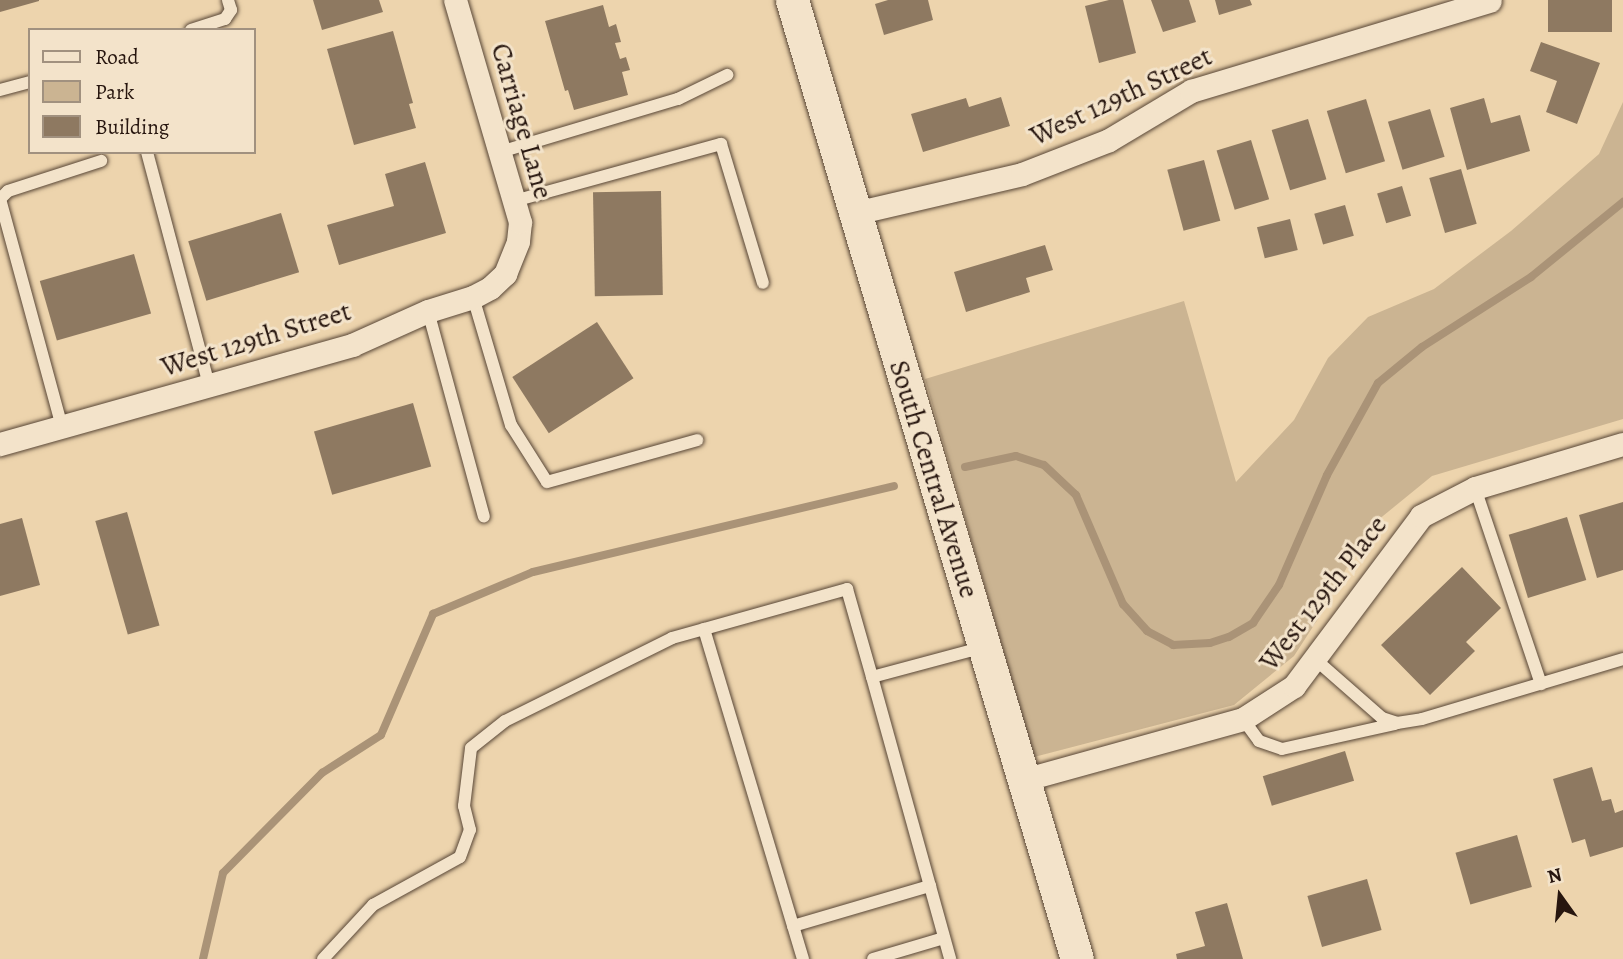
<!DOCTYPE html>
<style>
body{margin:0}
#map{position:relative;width:1623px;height:959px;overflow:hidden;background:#edd4ad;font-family:Alegreya,serif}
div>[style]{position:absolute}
.green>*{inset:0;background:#cbb492}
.stream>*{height:8px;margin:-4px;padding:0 4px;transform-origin:4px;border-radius:4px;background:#aa9377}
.building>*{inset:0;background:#8e7961;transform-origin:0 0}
.roads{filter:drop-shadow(0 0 2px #584636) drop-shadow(0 0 2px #584636)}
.lane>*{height:12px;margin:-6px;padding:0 6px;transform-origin:6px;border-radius:6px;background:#f3e3ca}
.street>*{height:23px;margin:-11.5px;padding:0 11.5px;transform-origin:11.5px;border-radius:11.5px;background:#f3e3ca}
.secondary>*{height:33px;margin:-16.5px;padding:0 16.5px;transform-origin:16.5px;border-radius:16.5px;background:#f3e3ca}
span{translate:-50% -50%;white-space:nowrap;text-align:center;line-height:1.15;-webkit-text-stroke:6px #f3e3ca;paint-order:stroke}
.street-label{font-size:28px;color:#27160f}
.legend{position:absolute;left:28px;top:28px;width:228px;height:126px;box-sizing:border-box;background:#f3e3ca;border:2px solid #a1917f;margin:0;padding:9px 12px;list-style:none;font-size:21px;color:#27160f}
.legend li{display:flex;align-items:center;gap:14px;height:35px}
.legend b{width:35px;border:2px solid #a1917f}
.north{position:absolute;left:1525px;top:861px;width:70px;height:70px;-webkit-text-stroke:5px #f3e3ca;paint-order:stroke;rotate:345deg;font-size:19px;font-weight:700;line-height:28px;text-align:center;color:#27160f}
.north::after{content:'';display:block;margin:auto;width:24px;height:32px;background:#27160f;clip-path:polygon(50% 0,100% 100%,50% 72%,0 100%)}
</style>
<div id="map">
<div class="green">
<i style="clip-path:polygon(1623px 102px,1623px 419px,1432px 476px,1367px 529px,1327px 605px,1294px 656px,1234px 705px,1034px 757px,925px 379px,1184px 301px,1236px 482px,1294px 420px,1328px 358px,1368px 317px,1434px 289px,1511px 231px,1599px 154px)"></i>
</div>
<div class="stream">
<i style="left:965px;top:467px;width:52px;rotate:-12.2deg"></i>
<i style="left:1016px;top:456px;width:29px;rotate:18deg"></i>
<i style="left:1044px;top:465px;width:44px;rotate:43.2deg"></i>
<i style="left:1076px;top:495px;width:119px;rotate:66.7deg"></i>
<i style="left:1123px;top:604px;width:36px;rotate:48deg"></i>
<i style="left:1147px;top:631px;width:30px;rotate:28deg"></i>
<i style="left:1173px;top:645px;width:37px;rotate:-3deg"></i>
<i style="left:1210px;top:643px;width:20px;rotate:-18deg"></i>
<i style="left:1229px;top:637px;width:28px;rotate:-30deg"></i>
<i style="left:1253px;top:623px;width:46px;rotate:-55.6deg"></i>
<i style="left:1279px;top:585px;width:120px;rotate:-66.4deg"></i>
<i style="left:1327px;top:475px;width:105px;rotate:-61deg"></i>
<i style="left:1378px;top:383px;width:57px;rotate:-39.3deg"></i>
<i style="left:1422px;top:347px;width:130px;rotate:-32.7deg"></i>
<i style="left:1531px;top:277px;width:119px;rotate:-39.2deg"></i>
<i style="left:203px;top:959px;width:88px;rotate:-76.9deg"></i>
<i style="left:223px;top:873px;width:141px;rotate:-45.3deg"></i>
<i style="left:322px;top:773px;width:70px;rotate:-32.8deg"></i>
<i style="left:381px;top:735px;width:132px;rotate:-66.7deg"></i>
<i style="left:433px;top:614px;width:108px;rotate:-22.8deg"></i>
<i style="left:533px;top:572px;width:371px;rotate:-13.4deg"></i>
</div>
<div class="building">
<i style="clip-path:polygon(0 0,39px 0,39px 1px,0 12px)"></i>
<i style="clip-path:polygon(313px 0,379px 0,383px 12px,322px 30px)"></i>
<i style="clip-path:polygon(888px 0,928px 0,933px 20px,884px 35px,875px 4px)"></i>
<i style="clip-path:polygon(1109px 0,1123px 0,1136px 53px,1099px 63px,1085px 6px)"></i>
<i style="clip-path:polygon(1151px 0,1189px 0,1196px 22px,1163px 32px)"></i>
<i style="clip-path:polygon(1215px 0,1250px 0,1252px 5px,1219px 15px)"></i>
<i style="left:1548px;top:0;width:64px;height:32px"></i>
<i style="clip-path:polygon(603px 5px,609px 27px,616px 24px,621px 42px,615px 43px,620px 59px,626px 57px,630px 70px,622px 72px,628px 95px,574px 110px,568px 90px,565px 91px,545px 21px)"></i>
<i style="clip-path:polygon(393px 31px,413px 103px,409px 104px,416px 128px,354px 145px,327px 49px)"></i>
<i style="clip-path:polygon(1541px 42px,1600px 63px,1577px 124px,1546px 112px,1557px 81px,1530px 71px)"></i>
<i style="clip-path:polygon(1001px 97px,1010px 126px,923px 152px,911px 114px,966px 98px,969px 107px)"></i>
<i style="clip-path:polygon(1484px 98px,1491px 123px,1520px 115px,1530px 151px,1467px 170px,1450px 108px)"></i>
<i style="left:1366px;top:99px;width:65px;height:41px;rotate:73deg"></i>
<i style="left:1430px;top:109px;width:50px;height:44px;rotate:73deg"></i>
<i style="left:1308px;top:119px;width:63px;height:38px;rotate:73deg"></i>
<i style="left:1251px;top:140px;width:62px;height:36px;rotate:73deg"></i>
<i style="left:1204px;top:160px;width:63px;height:38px;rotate:75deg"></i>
<i style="clip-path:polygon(425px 162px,446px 233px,339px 265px,327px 225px,394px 206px,385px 174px)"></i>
<i style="left:1461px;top:169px;width:57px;height:33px;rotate:74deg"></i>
<i style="left:1402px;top:186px;width:31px;height:26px;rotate:73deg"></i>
<i style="left:661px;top:191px;width:104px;height:68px;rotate:89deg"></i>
<i style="left:1345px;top:205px;width:32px;height:32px;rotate:74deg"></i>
<i style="left:281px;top:213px;width:62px;height:97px;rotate:73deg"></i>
<i style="left:1290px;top:219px;width:32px;height:34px;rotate:76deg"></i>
<i style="clip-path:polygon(1045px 245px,1053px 270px,1026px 278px,1030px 292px,966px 312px,954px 272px)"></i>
<i style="left:134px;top:254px;width:62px;height:98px;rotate:74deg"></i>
<i style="left:597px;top:322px;width:67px;height:101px;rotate:57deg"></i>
<i style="left:413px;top:403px;width:66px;height:103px;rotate:74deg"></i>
<i style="clip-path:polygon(1623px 502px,1623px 570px,1597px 578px,1579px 515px)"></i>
<i style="left:127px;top:512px;width:118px;height:33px;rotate:74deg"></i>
<i style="left:1567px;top:517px;width:66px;height:61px;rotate:73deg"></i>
<i style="clip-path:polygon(22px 518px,40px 585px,0 596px,0 524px)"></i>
<i style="clip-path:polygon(1462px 567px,1501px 608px,1466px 642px,1475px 651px,1430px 695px,1381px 645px)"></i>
<i style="left:1345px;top:751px;width:31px;height:86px;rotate:73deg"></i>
<i style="clip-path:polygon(1592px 767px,1602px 801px,1611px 799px,1615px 813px,1623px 810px,1623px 847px,1590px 857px,1585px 839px,1572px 843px,1553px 779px)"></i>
<i style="left:1517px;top:835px;width:54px;height:64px;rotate:74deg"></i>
<i style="left:1367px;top:879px;width:53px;height:62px;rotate:74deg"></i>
<i style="clip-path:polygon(1227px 903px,1243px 959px,1177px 959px,1176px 954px,1205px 946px,1195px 912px)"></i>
</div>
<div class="roads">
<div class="lane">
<i style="left:191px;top:30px;width:36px;rotate:-18deg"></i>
<i style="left:225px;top:19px;width:11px;rotate:-56deg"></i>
<i style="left:231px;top:10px;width:10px;rotate:-107deg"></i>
<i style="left:0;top:90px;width:31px;rotate:-15deg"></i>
<i style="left:147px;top:152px;width:241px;rotate:75.1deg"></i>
<i style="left:500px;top:152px;width:186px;rotate:-16.6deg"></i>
<i style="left:678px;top:99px;width:55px;rotate:-26.1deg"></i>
<i style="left:514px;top:201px;width:215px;rotate:-15.4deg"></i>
<i style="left:721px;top:144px;width:145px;rotate:73.2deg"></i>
<i style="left:473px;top:297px;width:134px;rotate:73.5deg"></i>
<i style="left:511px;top:425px;width:67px;rotate:57.7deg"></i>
<i style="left:547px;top:482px;width:156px;rotate:-15.6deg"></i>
<i style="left:428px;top:311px;width:213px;rotate:74.8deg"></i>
<i style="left:62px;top:427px;width:236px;rotate:-105.2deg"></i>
<i style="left:0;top:199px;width:11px;rotate:-45deg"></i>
<i style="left:8px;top:191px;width:98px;rotate:-17.9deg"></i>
<i style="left:1475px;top:488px;width:207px;rotate:71.4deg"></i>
<i style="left:704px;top:629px;width:345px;rotate:73.3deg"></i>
<i style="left:1316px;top:660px;width:88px;rotate:41.3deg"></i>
<i style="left:1382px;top:718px;width:16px;rotate:18deg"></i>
<i style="left:1397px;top:723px;width:25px;rotate:-9deg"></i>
<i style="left:1422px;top:719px;width:210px;rotate:-16.6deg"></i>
<i style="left:872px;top:677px;width:293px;rotate:74.5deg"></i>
<i style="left:1243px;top:719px;width:27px;rotate:54deg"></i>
<i style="left:1259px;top:741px;width:24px;rotate:19deg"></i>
<i style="left:1282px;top:749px;width:116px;rotate:-12.5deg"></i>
<i style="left:793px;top:926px;width:143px;rotate:-16.3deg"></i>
<i style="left:323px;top:959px;width:74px;rotate:-47.2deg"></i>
<i style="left:373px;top:905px;width:99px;rotate:-28.9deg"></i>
<i style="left:460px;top:857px;width:29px;rotate:-70deg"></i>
<i style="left:470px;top:830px;width:25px;rotate:-104deg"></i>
<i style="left:464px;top:806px;width:58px;rotate:-83.1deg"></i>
<i style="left:471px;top:748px;width:43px;rotate:-38.5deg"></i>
<i style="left:505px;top:721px;width:186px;rotate:-26.4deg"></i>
<i style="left:672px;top:638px;width:182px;rotate:-15.6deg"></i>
<i style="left:847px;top:589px;width:91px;rotate:74.1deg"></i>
<i style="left:872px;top:677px;width:116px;rotate:-15deg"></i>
<i style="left:873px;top:959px;width:74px;rotate:-16.5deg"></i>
</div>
<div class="street">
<i style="left:855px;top:213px;width:171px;rotate:-13.1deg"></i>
<i style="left:1022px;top:174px;width:93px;rotate:-21.3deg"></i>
<i style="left:1109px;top:140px;width:96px;rotate:-30.9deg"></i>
<i style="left:1191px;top:91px;width:312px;rotate:-16.8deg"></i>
<i style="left:0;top:444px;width:366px;rotate:-15.7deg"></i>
<i style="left:352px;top:345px;width:83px;rotate:-24.1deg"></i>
<i style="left:428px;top:311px;width:47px;rotate:-17.3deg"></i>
<i style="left:473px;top:297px;width:19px;rotate:-28deg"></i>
<i style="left:490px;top:288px;width:21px;rotate:-43deg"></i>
<i style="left:505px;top:274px;width:35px;rotate:-68deg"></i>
<i style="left:518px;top:241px;width:19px;rotate:-84deg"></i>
<i style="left:520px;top:222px;width:231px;rotate:-106.3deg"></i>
<i style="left:1023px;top:780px;width:228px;rotate:-15.5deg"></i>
<i style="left:1243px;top:719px;width:61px;rotate:-32.9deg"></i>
<i style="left:1294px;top:686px;width:212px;rotate:-53.2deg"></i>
<i style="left:1421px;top:516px;width:61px;rotate:-27.4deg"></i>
<i style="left:1475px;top:488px;width:154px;rotate:-16.6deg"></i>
</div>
<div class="secondary">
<i style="left:792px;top:0;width:1000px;rotate:73.45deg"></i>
</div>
</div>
<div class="street-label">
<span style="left:1121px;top:96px;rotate:-25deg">West 129th Street</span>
<span style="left:522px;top:121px;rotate:74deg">Carriage Lane</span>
<span style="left:256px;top:339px;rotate:-17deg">West 129th Street</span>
<span style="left:934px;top:479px;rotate:73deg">South Central Avenue</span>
<span style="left:1323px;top:593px;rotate:-52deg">West 129th Place</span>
</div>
<ul class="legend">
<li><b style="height:9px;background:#f3e3ca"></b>Road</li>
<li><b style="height:19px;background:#cbb492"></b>Park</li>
<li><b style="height:19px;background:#8e7961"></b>Building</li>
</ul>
<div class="north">N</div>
</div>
